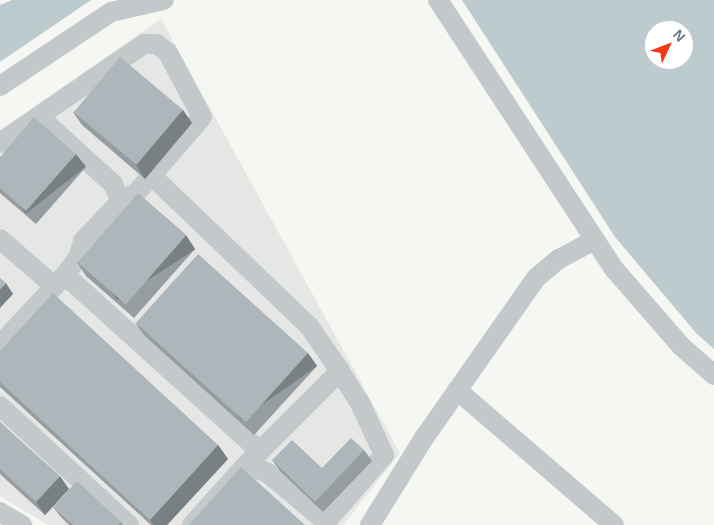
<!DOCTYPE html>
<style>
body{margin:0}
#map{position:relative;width:714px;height:525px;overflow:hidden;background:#f6f6f2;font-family:Arial,sans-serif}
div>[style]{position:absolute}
.built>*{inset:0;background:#e6e7e5}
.water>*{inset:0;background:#bdcbcf}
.minor>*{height:20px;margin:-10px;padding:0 10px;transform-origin:10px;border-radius:10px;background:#c3c8cb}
.wall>*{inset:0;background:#959da1}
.shaded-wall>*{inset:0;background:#798083;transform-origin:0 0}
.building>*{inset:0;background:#adb7bb;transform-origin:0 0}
span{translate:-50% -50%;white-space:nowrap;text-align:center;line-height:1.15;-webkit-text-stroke:5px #fff;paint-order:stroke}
.north{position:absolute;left:644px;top:20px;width:50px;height:50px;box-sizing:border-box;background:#fff;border:1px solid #c0c9cf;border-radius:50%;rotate:47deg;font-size:14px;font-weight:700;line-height:20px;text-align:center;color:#627886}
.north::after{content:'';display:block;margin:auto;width:18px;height:22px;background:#f23815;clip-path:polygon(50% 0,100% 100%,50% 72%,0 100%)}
</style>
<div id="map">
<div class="built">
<i style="clip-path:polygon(161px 19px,400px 453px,343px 525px,48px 525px,0 496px,0 130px)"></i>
</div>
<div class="water">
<i style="clip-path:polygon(12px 0,91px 0,0 62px,0 5px)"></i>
<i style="clip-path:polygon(evenodd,462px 0,714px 0,714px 349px,697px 334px,615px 237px,462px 0,654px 30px,684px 30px,684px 60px,654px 60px,654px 30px)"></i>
</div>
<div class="minor">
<i style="left:438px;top:0;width:323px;rotate:56.8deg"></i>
<i style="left:615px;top:270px;width:101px;rotate:49deg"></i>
<i style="left:681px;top:346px;width:44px;rotate:41.3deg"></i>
<i style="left:0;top:86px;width:133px;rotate:-33.7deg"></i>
<i style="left:111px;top:12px;width:54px;rotate:-12.8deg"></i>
<i style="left:42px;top:115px;width:10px;rotate:61deg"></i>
<i style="left:47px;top:124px;width:89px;rotate:42.3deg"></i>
<i style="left:113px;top:184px;width:19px;rotate:65deg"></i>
<i style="left:0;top:143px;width:175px;rotate:-34.5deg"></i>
<i style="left:144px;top:44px;width:13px"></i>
<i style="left:157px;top:44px;width:14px;rotate:39deg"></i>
<i style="left:168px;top:53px;width:72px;rotate:62deg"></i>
<i style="left:202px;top:117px;width:99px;rotate:130.9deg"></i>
<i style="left:137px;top:192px;width:18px;rotate:151deg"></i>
<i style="left:121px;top:201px;width:55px;rotate:133.5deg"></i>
<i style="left:83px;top:241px;width:16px;rotate:105deg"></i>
<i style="left:79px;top:256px;width:24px;rotate:126deg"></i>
<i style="left:65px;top:275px;width:96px;rotate:132.9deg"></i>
<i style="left:152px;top:176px;width:217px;rotate:43.7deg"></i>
<i style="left:309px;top:326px;width:55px;rotate:55.4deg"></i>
<i style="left:340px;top:371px;width:133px;rotate:135deg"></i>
<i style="left:246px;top:465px;width:81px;rotate:132deg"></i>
<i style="left:0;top:239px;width:72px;rotate:41deg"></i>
<i style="left:65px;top:275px;width:263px;rotate:42.1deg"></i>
<i style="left:457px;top:390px;width:207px;rotate:40.7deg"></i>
<i style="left:0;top:406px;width:176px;rotate:42.7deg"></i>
<i style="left:246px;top:465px;width:23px;rotate:20deg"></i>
<i style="left:268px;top:473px;width:76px;rotate:40.2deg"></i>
<i style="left:326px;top:522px;width:89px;rotate:-49.1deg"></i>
<i style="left:384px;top:455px;width:55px;rotate:-114.7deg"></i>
<i style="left:361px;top:405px;width:40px;rotate:-122deg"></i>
<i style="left:0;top:512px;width:26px;rotate:31deg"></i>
<i style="left:370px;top:525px;width:102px;rotate:-58.2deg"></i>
<i style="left:424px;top:438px;width:195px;rotate:-55deg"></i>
<i style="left:536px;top:278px;width:30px;rotate:-40deg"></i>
<i style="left:559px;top:259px;width:40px;rotate:-28deg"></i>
</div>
<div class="wall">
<i style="clip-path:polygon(183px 110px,192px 123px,145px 179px,82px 125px,73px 112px)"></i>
<i style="clip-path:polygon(0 157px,86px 167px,36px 224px,0 193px)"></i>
<i style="clip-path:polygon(195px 249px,134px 318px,86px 276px,77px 262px)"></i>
<i style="clip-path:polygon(135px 323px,317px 366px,254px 435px,145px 336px)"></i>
<i style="clip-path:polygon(0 351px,218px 445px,228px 459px,167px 525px,151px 525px,0 387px)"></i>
<i style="clip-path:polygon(0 422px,69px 489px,45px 515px,0 474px)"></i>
<i style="clip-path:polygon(364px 450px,372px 461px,323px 512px,280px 471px,272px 460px,322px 468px)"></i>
<i style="clip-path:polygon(53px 507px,121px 522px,123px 525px,69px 525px,61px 517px)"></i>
</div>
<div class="shaded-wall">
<i style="clip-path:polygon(183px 110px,192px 123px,145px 179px,136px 165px)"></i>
<i style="left:76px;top:154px;width:16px;height:76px;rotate:52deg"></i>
<i style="left:186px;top:235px;width:17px;height:93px;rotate:57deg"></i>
<i style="clip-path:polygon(6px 283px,13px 294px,0 308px,0 289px)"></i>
<i style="left:308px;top:353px;width:16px;height:93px;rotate:55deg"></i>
<i style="clip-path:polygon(218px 445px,228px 459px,167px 525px,154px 525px,150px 520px)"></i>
<i style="clip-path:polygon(60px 476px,69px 489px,45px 515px,36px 502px)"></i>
</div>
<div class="building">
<i style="left:120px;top:57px;width:82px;height:72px;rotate:40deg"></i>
<i style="clip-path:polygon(34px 117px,76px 154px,26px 211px,0 188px,0 157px)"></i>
<i style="left:138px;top:193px;width:64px;height:92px;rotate:41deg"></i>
<i style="left:198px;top:254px;width:148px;height:93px;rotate:42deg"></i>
<i style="clip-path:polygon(0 278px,6px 283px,0 289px)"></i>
<i style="clip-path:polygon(53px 293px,218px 445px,150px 520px,0 382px,0 351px)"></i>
<i style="clip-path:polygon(0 422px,60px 476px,36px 502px,0 469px)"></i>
<i style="clip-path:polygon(351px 438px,364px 450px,315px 502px,272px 460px,292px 440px,322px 468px)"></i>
<i style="clip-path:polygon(241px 467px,305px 525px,189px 525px)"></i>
<i style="clip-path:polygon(77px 481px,121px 522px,118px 525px,73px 525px,53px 507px)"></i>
</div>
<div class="north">N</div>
</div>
